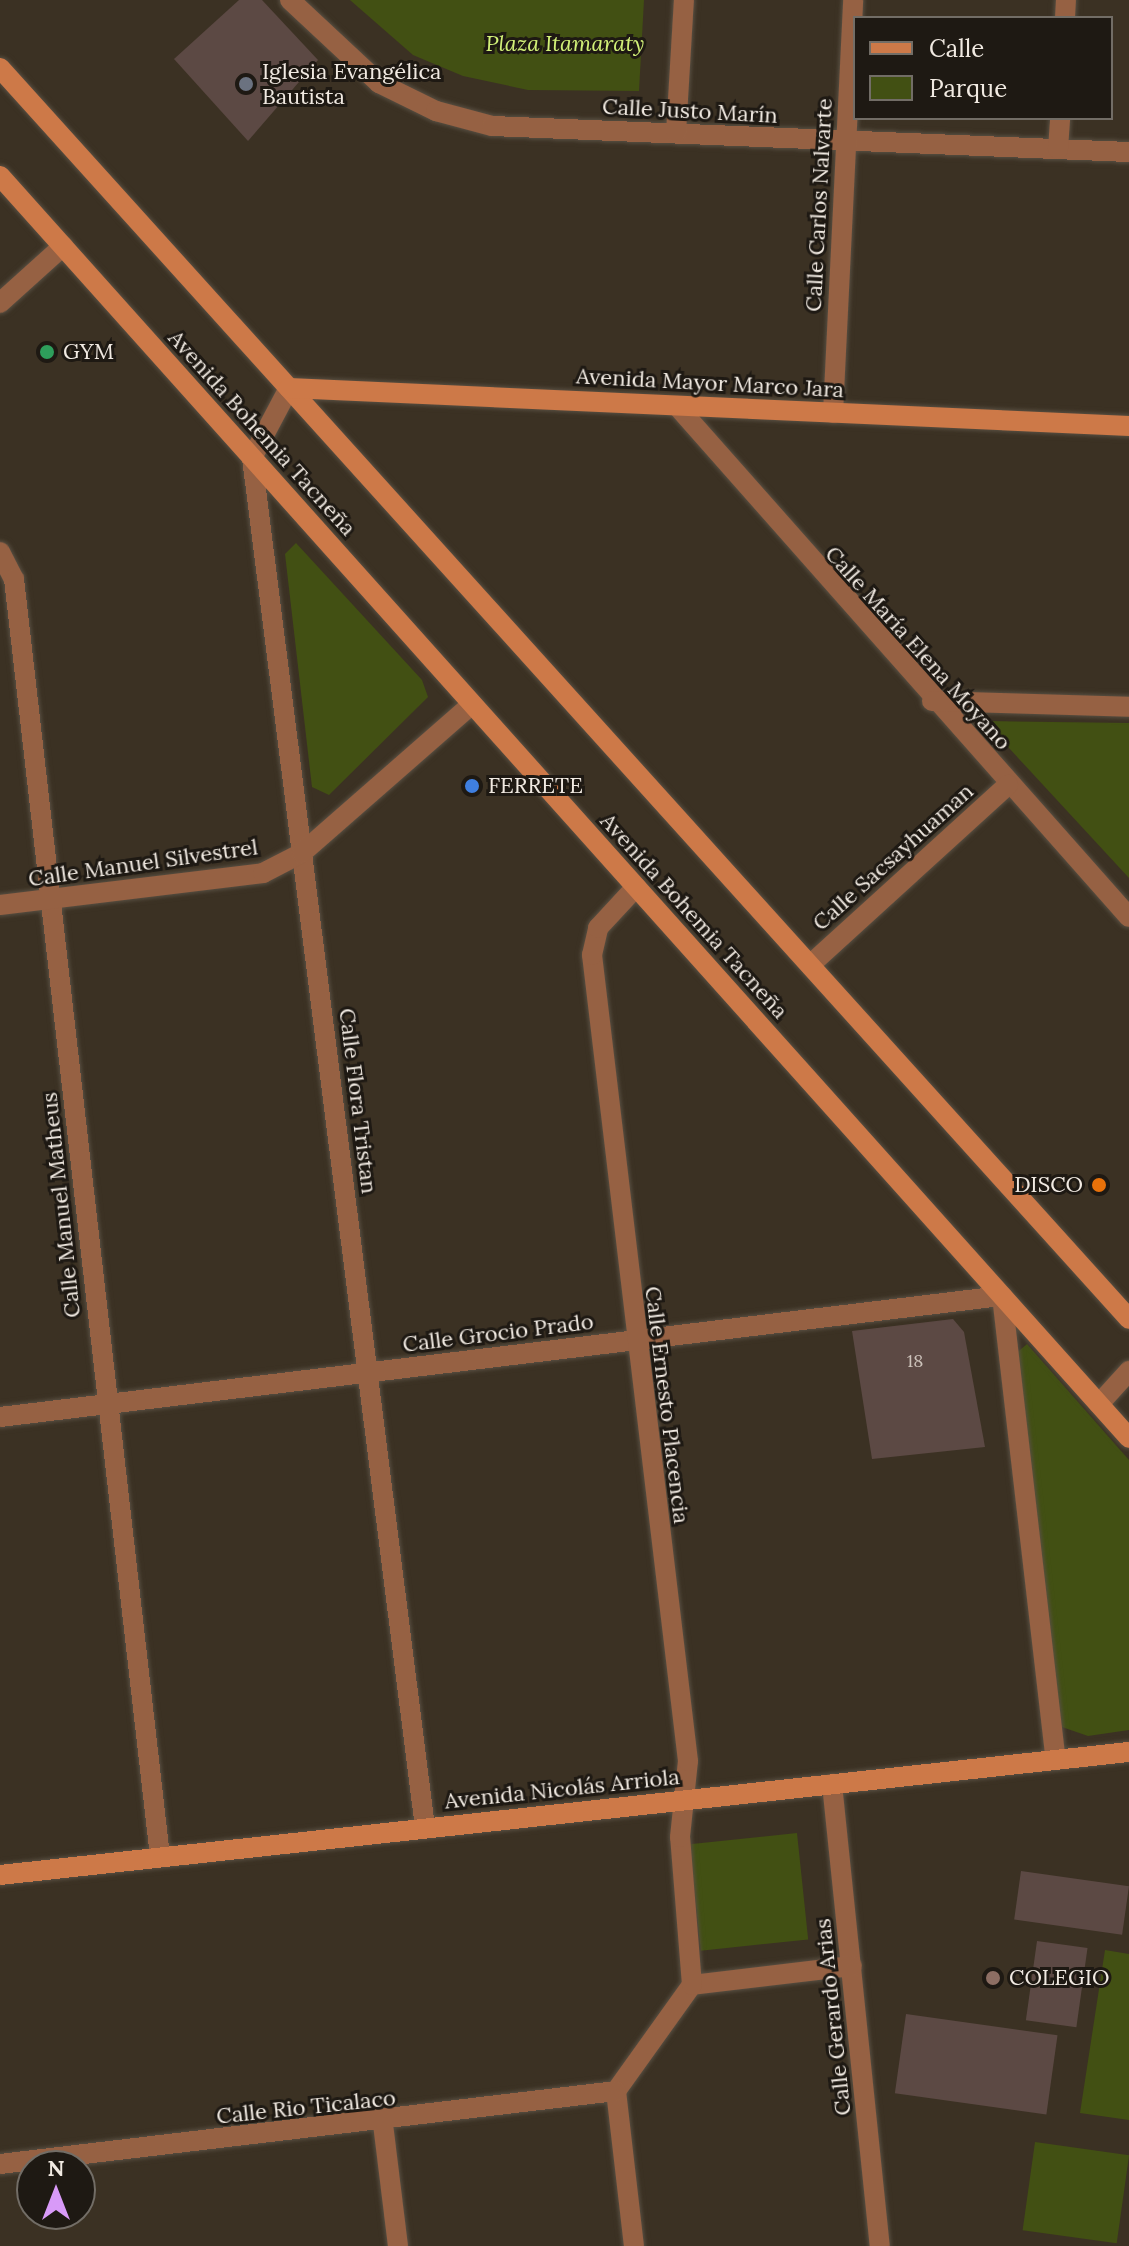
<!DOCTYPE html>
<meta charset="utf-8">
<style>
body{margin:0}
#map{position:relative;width:1129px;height:2246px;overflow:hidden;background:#3b3123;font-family:Lora,serif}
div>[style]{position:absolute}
.green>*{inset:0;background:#425013;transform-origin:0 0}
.building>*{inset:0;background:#5c4944;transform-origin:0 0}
.roads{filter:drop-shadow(0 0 2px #584f42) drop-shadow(0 0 2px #584f42)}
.street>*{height:20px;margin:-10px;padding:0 10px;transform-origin:10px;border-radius:10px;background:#966143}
.secondary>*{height:20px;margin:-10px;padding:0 10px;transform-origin:10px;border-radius:10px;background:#cd7948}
.dots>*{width:22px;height:22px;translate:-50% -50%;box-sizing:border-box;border:4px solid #1e1913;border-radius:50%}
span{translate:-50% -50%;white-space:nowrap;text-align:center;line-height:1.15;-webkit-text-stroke:6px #1e1913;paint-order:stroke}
.number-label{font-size:18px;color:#ccc2ba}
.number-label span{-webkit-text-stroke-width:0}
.park-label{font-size:22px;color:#d2f178;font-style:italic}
.poi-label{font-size:22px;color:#f1eae2}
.left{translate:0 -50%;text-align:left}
.right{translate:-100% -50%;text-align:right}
.street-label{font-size:22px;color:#f1eae2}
.legend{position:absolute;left:853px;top:16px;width:260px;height:104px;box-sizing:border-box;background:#1e1913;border:2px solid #726d66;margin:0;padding:10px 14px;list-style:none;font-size:24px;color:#f1eae2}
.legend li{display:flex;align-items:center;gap:16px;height:40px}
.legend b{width:40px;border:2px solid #726d66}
.north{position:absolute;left:16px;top:2150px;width:80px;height:80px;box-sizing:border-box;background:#1e1913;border:2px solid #726d66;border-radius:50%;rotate:0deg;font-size:22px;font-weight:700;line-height:32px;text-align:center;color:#f1eae2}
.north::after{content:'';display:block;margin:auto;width:28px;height:36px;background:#d89af8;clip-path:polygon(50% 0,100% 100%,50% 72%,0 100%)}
</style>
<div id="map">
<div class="green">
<i style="clip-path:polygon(350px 0,644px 0,639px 91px,528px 90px,463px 76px,413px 55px)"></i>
<i style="clip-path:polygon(296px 543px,422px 680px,428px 697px,329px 795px,312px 787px,285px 554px)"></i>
<i style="clip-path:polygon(984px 721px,1129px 723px,1129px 878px)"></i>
<i style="clip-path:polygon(1027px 1344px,1129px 1460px,1129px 1730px,1088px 1736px,1062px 1727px,1012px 1357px)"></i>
<i style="left:797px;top:1833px;width:107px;height:108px;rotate:84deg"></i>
<i style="clip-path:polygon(1105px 1950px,1129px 1954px,1129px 2120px,1080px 2113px)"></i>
<i style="left:1035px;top:2142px;width:95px;height:89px;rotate:8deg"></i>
</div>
<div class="building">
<i style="clip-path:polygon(239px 0,262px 0,318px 60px,248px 141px,174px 59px)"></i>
<i style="clip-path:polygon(953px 1319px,964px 1332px,985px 1447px,872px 1459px,852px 1331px)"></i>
<i style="left:1021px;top:1871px;width:109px;height:49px;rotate:8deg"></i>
<i style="left:1037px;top:1941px;width:51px;height:80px;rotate:8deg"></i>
<i style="left:906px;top:2014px;width:153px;height:80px;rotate:8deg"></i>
</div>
<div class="roads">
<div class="street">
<i style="left:290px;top:0;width:122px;rotate:43deg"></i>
<i style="left:379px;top:83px;width:64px;rotate:26.2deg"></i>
<i style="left:436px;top:111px;width:58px;rotate:15deg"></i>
<i style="left:492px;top:126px;width:638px;rotate:2.34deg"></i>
<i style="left:1065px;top:18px;width:18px;rotate:-87deg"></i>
<i style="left:676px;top:133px;width:133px;rotate:-86.6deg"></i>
<i style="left:1058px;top:149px;width:31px;rotate:-86deg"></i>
<i style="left:0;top:303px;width:85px;rotate:-42.1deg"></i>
<i style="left:289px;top:388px;width:79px;rotate:117.9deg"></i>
<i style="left:252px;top:458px;width:1381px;rotate:82.8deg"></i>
<i style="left:677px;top:406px;width:682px;rotate:48.51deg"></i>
<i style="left:833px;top:413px;width:413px;rotate:-87.2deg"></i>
<i style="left:0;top:552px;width:30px;rotate:63deg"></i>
<i style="left:14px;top:579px;width:1286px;rotate:83.48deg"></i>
<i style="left:932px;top:701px;width:197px;rotate:1.7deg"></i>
<i style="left:0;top:905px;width:265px;rotate:-6.9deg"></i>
<i style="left:263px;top:873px;width:44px;rotate:-27.1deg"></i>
<i style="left:302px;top:853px;width:226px;rotate:-41.2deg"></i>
<i style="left:810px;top:965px;width:268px;rotate:-42.3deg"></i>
<i style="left:1099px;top:1404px;width:45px;rotate:-47.7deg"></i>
<i style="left:0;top:1417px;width:1009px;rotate:-6.89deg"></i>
<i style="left:1002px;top:1296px;width:467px;rotate:83.4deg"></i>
<i style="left:832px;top:1784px;width:464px;rotate:84.1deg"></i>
<i style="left:692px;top:1985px;width:161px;rotate:-6.8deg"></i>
<i style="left:616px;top:2091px;width:130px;rotate:-54.4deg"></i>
<i style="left:692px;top:1985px;width:148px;rotate:-94.6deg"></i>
<i style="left:680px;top:1837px;width:76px;rotate:-84deg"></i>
<i style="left:688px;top:1761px;width:812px;rotate:-96.79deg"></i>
<i style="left:592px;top:955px;width:28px;rotate:-77deg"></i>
<i style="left:598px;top:928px;width:56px;rotate:-47.2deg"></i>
<i style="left:616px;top:2091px;width:156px;rotate:83.4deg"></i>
<i style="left:383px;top:2124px;width:123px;rotate:83deg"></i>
<i style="left:0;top:2164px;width:620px;rotate:-6.76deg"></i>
</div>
<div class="secondary">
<i style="left:0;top:68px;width:1685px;rotate:47.93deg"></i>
<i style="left:0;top:176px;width:1693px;rotate:48.18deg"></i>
<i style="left:289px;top:388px;width:841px;rotate:2.59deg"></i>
<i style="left:0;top:1875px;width:1136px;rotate:-6.22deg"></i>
</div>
</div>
<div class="dots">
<i style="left:246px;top:84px;background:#6b7280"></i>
<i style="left:47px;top:352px;background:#2e9e5b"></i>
<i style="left:472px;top:786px;background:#3f7fe0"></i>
<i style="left:1099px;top:1185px;background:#e8710a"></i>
<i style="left:993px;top:1978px;background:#8d6e63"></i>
</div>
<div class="number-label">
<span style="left:915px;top:1361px">18</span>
</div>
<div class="park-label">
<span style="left:565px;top:44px">Plaza Itamaraty</span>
</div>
<div class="poi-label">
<span class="left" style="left:262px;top:84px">Iglesia Evangélica<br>Bautista</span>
<span class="left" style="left:63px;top:352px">GYM</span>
<span class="left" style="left:488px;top:786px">FERRETE</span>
<span class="right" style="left:1083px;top:1185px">DISCO</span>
<span class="left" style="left:1009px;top:1978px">COLEGIO</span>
</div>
<div class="street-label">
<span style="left:690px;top:111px;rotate:3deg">Calle Justo Marín</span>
<span style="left:819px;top:205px;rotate:-87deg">Calle Carlos Nalvarte</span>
<span style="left:710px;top:383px;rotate:3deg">Avenida Mayor Marco Jara</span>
<span style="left:262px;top:433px;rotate:48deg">Avenida Bohemia Tacneña</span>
<span style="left:918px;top:648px;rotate:48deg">Calle María Elena Moyano</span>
<span style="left:893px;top:857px;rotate:-42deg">Calle Sacsayhuaman</span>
<span style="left:143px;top:863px;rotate:-8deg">Calle Manuel Silvestrel</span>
<span style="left:694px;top:916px;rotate:48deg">Avenida Bohemia Tacneña</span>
<span style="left:358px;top:1101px;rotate:83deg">Calle Flora Tristan</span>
<span style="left:61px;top:1205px;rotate:-96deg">Calle Manuel Matheus</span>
<span style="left:498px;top:1333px;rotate:-7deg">Calle Grocio Prado</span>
<span style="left:667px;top:1405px;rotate:83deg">Calle Ernesto Placencia</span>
<span style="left:562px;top:1789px;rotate:-6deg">Avenida Nicolás Arriola</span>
<span style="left:833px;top:2017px;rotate:-96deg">Calle Gerardo Arias</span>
<span style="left:306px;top:2107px;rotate:-6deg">Calle Rio Ticalaco</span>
</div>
<ul class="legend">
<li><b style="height:10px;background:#cd7948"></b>Calle</li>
<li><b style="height:22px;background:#425013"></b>Parque</li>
</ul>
<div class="north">N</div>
</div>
